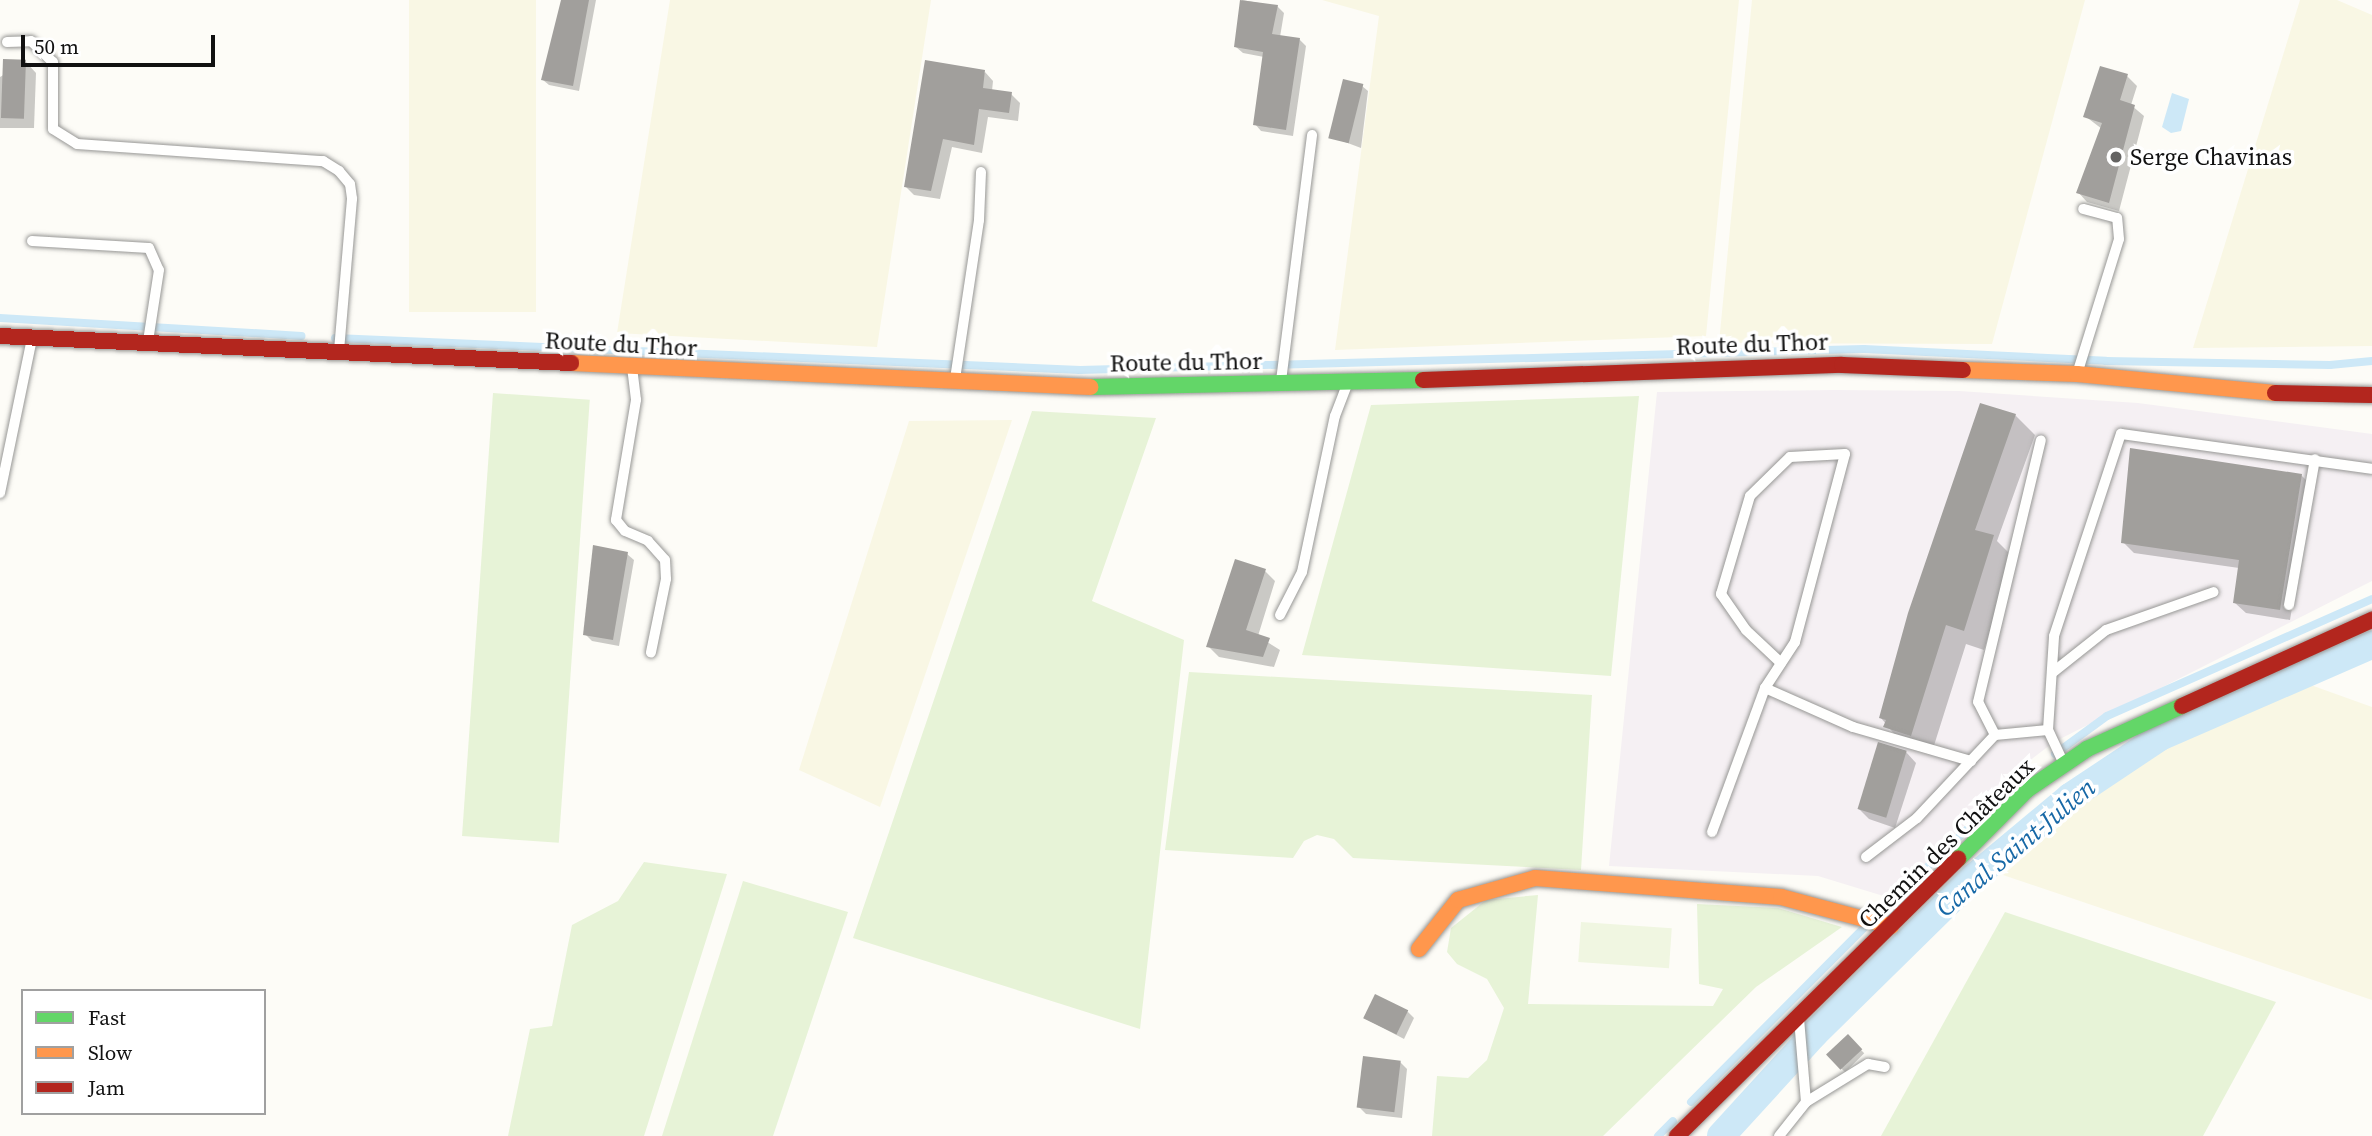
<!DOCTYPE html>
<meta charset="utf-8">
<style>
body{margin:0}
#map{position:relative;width:2372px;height:1136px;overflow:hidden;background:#fdfcf7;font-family:"Source Serif 4",serif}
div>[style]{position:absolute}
.industrial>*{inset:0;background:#f5f0f3}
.farmland>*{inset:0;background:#f9f7e4;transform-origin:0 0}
.green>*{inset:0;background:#e7f3d7;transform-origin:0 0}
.pitch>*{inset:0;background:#f0f6e1;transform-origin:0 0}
.water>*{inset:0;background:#cde8f7}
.shadow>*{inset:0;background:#0003;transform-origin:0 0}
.stream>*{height:8px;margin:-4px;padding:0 4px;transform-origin:4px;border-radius:4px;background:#cde8f7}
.canal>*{height:28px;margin:-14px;padding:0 14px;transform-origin:14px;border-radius:14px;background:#cde8f7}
.building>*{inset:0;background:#a19f9c;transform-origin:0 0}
.roads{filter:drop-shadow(0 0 2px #979795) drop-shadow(0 0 2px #979795)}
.lane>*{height:10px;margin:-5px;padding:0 5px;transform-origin:5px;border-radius:5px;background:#fffffe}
.fast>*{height:16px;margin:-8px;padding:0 8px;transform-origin:8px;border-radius:8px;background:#63d668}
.slow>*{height:16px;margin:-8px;padding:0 8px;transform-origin:8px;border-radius:8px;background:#ff974d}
.jam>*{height:16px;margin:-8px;padding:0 8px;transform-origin:8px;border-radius:8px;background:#b3261e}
.dots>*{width:19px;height:19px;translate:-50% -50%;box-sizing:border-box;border:4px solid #fff;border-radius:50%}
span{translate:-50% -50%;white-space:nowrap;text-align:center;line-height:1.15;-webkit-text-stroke:7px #fff;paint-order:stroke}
.poi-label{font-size:24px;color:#111}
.left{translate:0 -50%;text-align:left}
.street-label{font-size:24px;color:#111}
.water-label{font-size:26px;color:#1768a6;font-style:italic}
.legend{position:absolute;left:21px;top:989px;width:245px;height:126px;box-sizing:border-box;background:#fff;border:2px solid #a0a0a0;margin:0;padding:9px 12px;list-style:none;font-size:21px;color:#111}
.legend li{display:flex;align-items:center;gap:14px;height:35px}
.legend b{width:35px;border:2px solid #a0a0a0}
.scale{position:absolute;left:21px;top:35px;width:194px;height:32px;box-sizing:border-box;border:4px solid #111;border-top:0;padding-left:9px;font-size:21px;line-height:24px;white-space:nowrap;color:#111;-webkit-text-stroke:5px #fff;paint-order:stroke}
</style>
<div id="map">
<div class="industrial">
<i style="clip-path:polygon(1834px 390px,1959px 391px,2138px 403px,2372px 434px,2372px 581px,2054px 742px,2033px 758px,1890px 898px,1818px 876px,1609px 866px,1657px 392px)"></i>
</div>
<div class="farmland">
<i style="left:409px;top:0;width:127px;height:312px"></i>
<i style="clip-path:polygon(670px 0,931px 0,877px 347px,617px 333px)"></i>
<i style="clip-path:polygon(1322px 0,1739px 0,1706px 336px,1335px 350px,1379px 16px)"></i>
<i style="clip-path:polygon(1752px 0,2085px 0,1992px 344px,1719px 343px)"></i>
<i style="clip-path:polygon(2300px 0,2337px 0,2372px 15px,2372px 346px,2193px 348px)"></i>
<i style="clip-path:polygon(1012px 420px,880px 807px,799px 770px,909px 421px)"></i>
<i style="clip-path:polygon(2294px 679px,2372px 707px,2372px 1000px,2003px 875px,2119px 774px)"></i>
</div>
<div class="green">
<i style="left:493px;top:393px;width:97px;height:444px;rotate:4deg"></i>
<i style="clip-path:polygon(1639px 396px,1611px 676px,1302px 655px,1371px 405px)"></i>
<i style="clip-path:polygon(1032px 411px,1156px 418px,1092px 601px,1184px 640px,1140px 1029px,853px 938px)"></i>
<i style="clip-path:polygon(1189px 672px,1592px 695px,1581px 870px,1353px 858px,1334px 839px,1317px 835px,1304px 841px,1293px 858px,1165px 850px)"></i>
<i style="clip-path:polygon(644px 862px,727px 874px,644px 1136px,508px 1136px,530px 1029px,552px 1026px,572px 925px,618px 901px)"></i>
<i style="clip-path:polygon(743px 881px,848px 912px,773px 1136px,662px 1136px)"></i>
<i style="clip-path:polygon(1538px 895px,1528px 1004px,1713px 1006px,1723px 989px,1699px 984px,1697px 904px,1778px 908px,1842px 927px,1756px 987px,1603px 1136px,1432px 1136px,1437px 1076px,1468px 1078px,1487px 1060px,1504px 1008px,1487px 979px,1457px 964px,1447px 952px,1451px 928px,1486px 900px)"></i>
<i style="clip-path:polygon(2005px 912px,2276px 1002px,2203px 1136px,1881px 1136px)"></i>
</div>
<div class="pitch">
<i style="left:1581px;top:922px;width:91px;height:40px;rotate:4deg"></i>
</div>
<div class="water">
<i style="clip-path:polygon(2172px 93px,2189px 99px,2181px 131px,2171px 133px,2162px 127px)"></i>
</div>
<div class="shadow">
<i style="clip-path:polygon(562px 0,596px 0,579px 91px,549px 85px,543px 80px)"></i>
<i style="clip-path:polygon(1242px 0,1277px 6px,1284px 13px,1280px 37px,1299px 39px,1306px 46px,1293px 136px,1261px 131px,1255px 124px,1264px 57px,1243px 53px,1236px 47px)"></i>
<i style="clip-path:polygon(26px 62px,36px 73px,34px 128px,0 128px,0 77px)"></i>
<i style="clip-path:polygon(985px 72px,993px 81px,992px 91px,1011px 94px,1020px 103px,1018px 121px,988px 117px,982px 153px,952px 147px,940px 199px,914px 195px,906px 187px)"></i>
<i style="clip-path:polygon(2127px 76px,2137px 86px,2131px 105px,2144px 116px,2119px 211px,2087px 202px,2078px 192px,2102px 129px,2085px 116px)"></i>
<i style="clip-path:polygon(1362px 86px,1368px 91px,1361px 148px,1337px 139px)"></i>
<i style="clip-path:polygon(2015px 415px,2035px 435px,1997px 541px,2013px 557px,1984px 650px,1966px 644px,1931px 755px,1905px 747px,1881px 718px)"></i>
<i style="clip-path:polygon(2301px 475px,2312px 486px,2290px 620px,2246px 613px,2235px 603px,2239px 568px,2134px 553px,2123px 542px)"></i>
<i style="clip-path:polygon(627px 554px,634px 560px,619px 646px,592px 641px,585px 634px)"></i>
<i style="clip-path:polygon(1265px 571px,1275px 581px,1258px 636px,1280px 650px,1274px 667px,1219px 657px,1208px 646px)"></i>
<i style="clip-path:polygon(1906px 752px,1916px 763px,1895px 828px,1869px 819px,1858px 808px)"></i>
<i style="clip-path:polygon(1407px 1011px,1414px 1018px,1404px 1039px,1366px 1019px)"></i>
<i style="left:1848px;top:1037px;width:23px;height:27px;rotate:45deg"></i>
<i style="clip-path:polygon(1400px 1062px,1407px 1069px,1402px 1118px,1366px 1114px,1359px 1107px)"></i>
</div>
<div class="stream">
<i style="left:0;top:318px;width:302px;rotate:3.4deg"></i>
<i style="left:335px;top:338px;width:746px;rotate:2.46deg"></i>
<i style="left:1080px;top:370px;width:784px;rotate:-1.53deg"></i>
<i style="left:1864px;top:349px;width:242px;rotate:2.8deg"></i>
<i style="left:2106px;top:361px;width:224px;rotate:1deg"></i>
<i style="left:2330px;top:365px;width:42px;rotate:-5.4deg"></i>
<i style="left:2055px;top:754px;width:64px;rotate:-36.2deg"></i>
<i style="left:2107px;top:716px;width:290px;rotate:-23.8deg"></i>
<i style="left:1876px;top:916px;width:197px;rotate:-43.6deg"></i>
<i style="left:1691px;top:1102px;width:250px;rotate:-45.2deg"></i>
<i style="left:1658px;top:1136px;width:21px;rotate:-45deg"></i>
</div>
<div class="canal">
<i style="left:1721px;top:1136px;width:138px;rotate:-47.6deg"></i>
<i style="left:1814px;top:1034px;width:224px;rotate:-44.5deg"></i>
<i style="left:1974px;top:877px;width:125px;rotate:-39.8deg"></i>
<i style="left:2070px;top:797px;width:108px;rotate:-33.7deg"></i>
<i style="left:2160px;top:737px;width:231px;rotate:-23.5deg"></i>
</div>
<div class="building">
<i style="clip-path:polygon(561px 0,589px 0,573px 86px,541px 80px)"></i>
<i style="clip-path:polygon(1240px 0,1278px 5px,1272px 34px,1300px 38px,1286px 130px,1253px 125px,1263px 52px,1234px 47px)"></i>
<i style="left:3px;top:59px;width:23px;height:59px;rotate:2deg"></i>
<i style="clip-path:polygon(925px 60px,985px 70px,983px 88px,1012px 92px,1009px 113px,979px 109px,974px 145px,943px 139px,931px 191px,904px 187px)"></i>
<i style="clip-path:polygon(2100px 66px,2128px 74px,2120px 100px,2135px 105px,2109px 203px,2076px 193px,2102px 123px,2083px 117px)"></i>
<i style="left:1343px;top:79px;width:21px;height:61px;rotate:14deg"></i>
<i style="clip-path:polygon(1980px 403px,2016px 414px,1975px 530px,1994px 535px,1964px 631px,1946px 625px,1911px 736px,1883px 727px,1886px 720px,1879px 718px,1908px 613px)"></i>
<i style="clip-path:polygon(2130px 448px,2302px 474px,2280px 610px,2233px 603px,2239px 560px,2121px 543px)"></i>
<i style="clip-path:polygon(593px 545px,628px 552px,613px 640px,583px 635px)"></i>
<i style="clip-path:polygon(1235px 559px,1266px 569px,1246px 630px,1270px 638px,1263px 657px,1206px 647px)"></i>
<i style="left:1878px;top:742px;width:30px;height:70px;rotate:17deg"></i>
<i style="left:1375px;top:994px;width:37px;height:27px;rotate:26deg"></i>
<i style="left:1848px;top:1034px;width:21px;height:30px;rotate:47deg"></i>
<i style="left:1363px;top:1056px;width:38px;height:52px;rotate:7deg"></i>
</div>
<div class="roads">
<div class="lane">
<i style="left:7px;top:42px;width:24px;rotate:-2deg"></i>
<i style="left:31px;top:41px;width:30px;rotate:44deg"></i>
<i style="left:53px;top:62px;width:67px;rotate:90deg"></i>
<i style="left:53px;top:129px;width:28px;rotate:32deg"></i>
<i style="left:77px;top:144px;width:247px;rotate:4deg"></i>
<i style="left:323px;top:161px;width:19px;rotate:32deg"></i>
<i style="left:339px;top:171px;width:17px;rotate:50deg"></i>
<i style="left:350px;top:184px;width:15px;rotate:82deg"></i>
<i style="left:352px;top:199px;width:152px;rotate:94.9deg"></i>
<i style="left:32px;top:241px;width:117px;rotate:3.4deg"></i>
<i style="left:149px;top:248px;width:24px;rotate:66deg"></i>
<i style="left:159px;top:270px;width:72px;rotate:98.8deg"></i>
<i style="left:632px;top:367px;width:33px;rotate:83deg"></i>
<i style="left:636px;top:400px;width:122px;rotate:99.5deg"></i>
<i style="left:616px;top:520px;width:14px;rotate:51deg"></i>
<i style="left:625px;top:531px;width:25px;rotate:23deg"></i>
<i style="left:648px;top:541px;width:25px;rotate:48deg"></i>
<i style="left:665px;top:560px;width:19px;rotate:87deg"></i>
<i style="left:666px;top:579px;width:75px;rotate:101.6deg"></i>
<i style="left:2077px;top:374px;width:141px;rotate:-72.7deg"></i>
<i style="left:2119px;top:239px;width:21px;rotate:-95deg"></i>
<i style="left:2117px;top:218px;width:35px;rotate:-165deg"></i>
<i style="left:955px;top:379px;width:161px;rotate:-81.4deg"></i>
<i style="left:979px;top:220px;width:48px;rotate:-87.6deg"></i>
<i style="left:1281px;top:381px;width:248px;rotate:-82.8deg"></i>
<i style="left:0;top:493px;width:158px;rotate:-78.3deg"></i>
<i style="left:2289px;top:605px;width:148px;rotate:-79.9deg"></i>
<i style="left:1280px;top:615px;width:48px;rotate:-62.9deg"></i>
<i style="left:1302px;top:572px;width:159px;rotate:-78.1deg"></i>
<i style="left:1335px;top:416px;width:33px;rotate:-69deg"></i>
<i style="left:1781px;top:663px;width:48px;rotate:-136.7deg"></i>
<i style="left:1746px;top:630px;width:44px;rotate:-124.8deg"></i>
<i style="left:1721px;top:594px;width:102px;rotate:-73.5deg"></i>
<i style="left:1750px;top:496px;width:56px;rotate:-44.3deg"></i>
<i style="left:1790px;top:457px;width:55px;rotate:-3.1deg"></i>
<i style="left:1845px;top:454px;width:195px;rotate:104.9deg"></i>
<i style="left:1795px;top:642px;width:55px;rotate:123.1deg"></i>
<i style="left:1765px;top:688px;width:96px;rotate:23.9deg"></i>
<i style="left:1853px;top:727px;width:123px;rotate:16.1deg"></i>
<i style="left:2052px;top:673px;width:69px;rotate:-38.5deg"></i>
<i style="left:2106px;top:630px;width:114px;rotate:-19.4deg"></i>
<i style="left:1995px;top:735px;width:37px;rotate:-117deg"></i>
<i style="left:1978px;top:702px;width:269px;rotate:-76.5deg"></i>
<i style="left:2064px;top:764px;width:38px;rotate:-115deg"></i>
<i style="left:2048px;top:730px;width:94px;rotate:-86.3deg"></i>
<i style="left:2054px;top:636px;width:213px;rotate:-71.7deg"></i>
<i style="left:2121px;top:434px;width:253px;rotate:7.9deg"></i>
<i style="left:1712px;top:832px;width:153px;rotate:-69.8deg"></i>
<i style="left:1866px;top:857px;width:64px;rotate:-37.4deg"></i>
<i style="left:1917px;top:818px;width:114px;rotate:-46.8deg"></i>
<i style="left:1995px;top:735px;width:53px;rotate:-5.4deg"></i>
<i style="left:1806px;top:1102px;width:73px;rotate:-31.5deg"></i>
<i style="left:1868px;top:1064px;width:17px;rotate:10deg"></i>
<i style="left:1779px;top:1136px;width:43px;rotate:-51.5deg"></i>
<i style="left:1806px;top:1102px;width:83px;rotate:-94.8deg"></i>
</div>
<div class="fast">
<i style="left:1090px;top:387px;width:333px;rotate:-1.2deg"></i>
<i style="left:1958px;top:859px;width:98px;rotate:-45deg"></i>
<i style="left:2027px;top:790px;width:73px;rotate:-34.3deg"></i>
<i style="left:2087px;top:749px;width:104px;rotate:-24.4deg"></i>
</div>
<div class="slow">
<i style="left:571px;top:363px;width:520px;rotate:2.65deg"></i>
<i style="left:1963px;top:370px;width:114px;rotate:2deg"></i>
<i style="left:2077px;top:374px;width:199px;rotate:5.5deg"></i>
<i style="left:1419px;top:949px;width:63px;rotate:-51.5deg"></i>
<i style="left:1458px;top:900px;width:80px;rotate:-15.9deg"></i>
<i style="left:1535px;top:878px;width:247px;rotate:4.4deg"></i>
<i style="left:1781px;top:897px;width:114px;rotate:14.8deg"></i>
</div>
<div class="jam">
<i style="left:0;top:336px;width:572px;rotate:2.71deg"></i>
<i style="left:1423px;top:380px;width:419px;rotate:-2.1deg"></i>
<i style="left:1842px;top:365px;width:121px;rotate:2.4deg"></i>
<i style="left:2275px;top:393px;width:97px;rotate:1.2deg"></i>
<i style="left:2182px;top:706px;width:209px;rotate:-24.4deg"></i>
<i style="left:1677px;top:1136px;width:395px;rotate:-44.6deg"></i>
</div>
</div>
<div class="dots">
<i style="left:2116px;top:157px;background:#646362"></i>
</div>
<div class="poi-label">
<span class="left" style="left:2130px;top:157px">Serge Chavinas</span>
</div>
<div class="street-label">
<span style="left:621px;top:344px;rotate:3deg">Route du Thor</span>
<span style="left:1752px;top:344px;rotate:-2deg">Route du Thor</span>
<span style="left:1186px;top:362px;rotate:-1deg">Route du Thor</span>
<span style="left:1946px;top:843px;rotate:-44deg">Chemin des Châteaux</span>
</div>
<div class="water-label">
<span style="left:2016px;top:848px;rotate:-40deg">Canal Saint-Julien</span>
</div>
<ul class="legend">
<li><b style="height:9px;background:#63d668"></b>Fast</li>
<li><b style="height:9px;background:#ff974d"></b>Slow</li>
<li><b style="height:9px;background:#b3261e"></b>Jam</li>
</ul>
<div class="scale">50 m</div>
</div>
